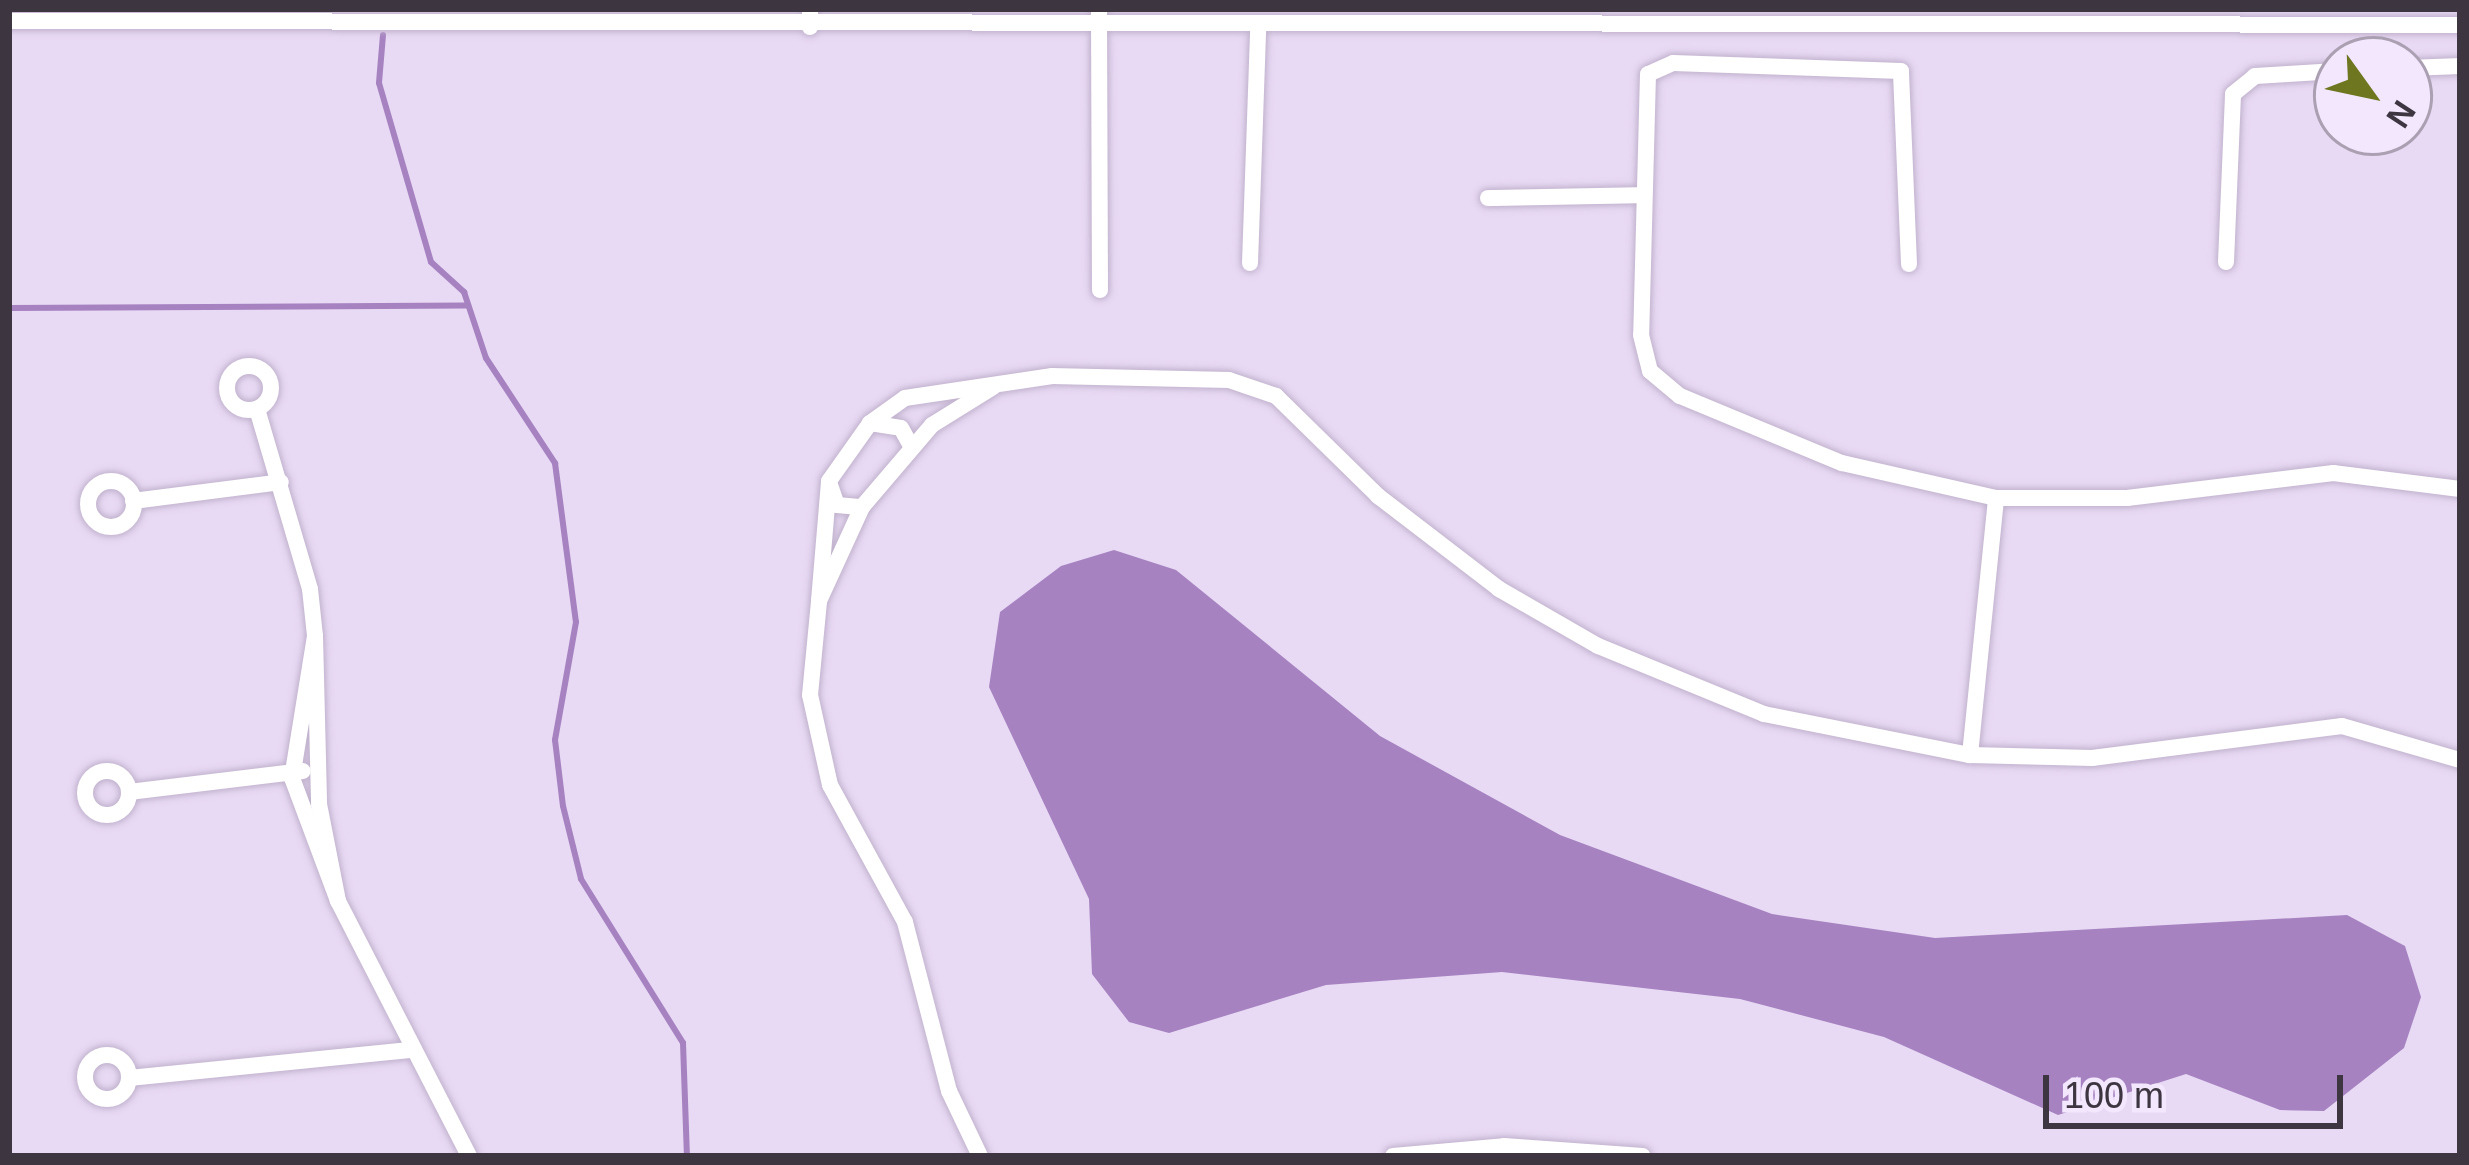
<!DOCTYPE html>
<style>
body{margin:0}
#map{position:relative;width:2469px;height:1165px;overflow:hidden;background:#e8d9f4;font-family:Helvetica,sans-serif}
div>[style]{position:absolute}
.water>*{inset:0;background:#a682c1}
.stream>*{height:6px;margin:-3px;padding:0 3px;transform-origin:3px;border-radius:3px;background:#a682c1}
.roads{filter:drop-shadow(0 0 3px #c1b2cd) drop-shadow(0 0 3px #c1b2cd)}
.street>*{height:16px;margin:-8px;padding:0 8px;transform-origin:8px;border-radius:8px;background:#fff}
.street>.ring{margin:-8px;padding:0;box-sizing:content-box;background:none;border:16px solid #fff;border-radius:50%}
span{translate:-50% -50%;white-space:nowrap;text-align:center;line-height:1.15;-webkit-text-stroke:9px #f3e7fe;paint-order:stroke}
.frame{position:absolute;inset:0;border:12px solid #3d3641;pointer-events:none}
.north{position:absolute;left:2313px;top:36px;width:120px;height:120px;box-sizing:border-box;background:#f3e7fe;border:3px solid #aaa0b2;border-radius:50%;rotate:123deg;font-size:33px;font-weight:700;line-height:48px;text-align:center;color:#3d3641}
.north::after{content:'';display:block;margin:auto;width:42px;height:54px;background:#6e761f;clip-path:polygon(50% 0,100% 100%,50% 72%,0 100%)}
.scale{position:absolute;left:2043px;top:1075px;width:300px;height:54px;box-sizing:border-box;border:6px solid #3d3641;border-top:0;padding-left:15px;font-size:36px;line-height:42px;white-space:nowrap;color:#3d3641;-webkit-text-stroke:9px #f3e7fe;paint-order:stroke}
</style>
<div id="map">
<div class="water">
<i style="clip-path:polygon(1114px 550px,1176px 570px,1380px 736px,1560px 835px,1772px 914px,1935px 938px,2347px 915px,2405px 946px,2421px 997px,2404px 1048px,2324px 1111px,2280px 1110px,2186px 1074px,2058px 1115px,1884px 1037px,1740px 999px,1502px 972px,1326px 985px,1169px 1033px,1129px 1022px,1092px 974px,1089px 899px,989px 687px,1000px 612px,1061px 566px)"></i>
</div>
<div class="stream">
<i style="left:383px;top:35px;width:48px;rotate:94.8deg"></i>
<i style="left:379px;top:83px;width:186px;rotate:73.8deg"></i>
<i style="left:431px;top:262px;width:45px;rotate:42.3deg"></i>
<i style="left:464px;top:292px;width:70px;rotate:71.6deg"></i>
<i style="left:486px;top:358px;width:126px;rotate:56.7deg"></i>
<i style="left:555px;top:463px;width:160px;rotate:82.5deg"></i>
<i style="left:576px;top:622px;width:120px;rotate:100.1deg"></i>
<i style="left:555px;top:740px;width:66px;rotate:83.1deg"></i>
<i style="left:563px;top:806px;width:75px;rotate:76.1deg"></i>
<i style="left:581px;top:879px;width:193px;rotate:58.1deg"></i>
<i style="left:683px;top:1043px;width:113px;rotate:88deg"></i>
<i style="left:9px;top:308px;width:457px;rotate:-0.3deg"></i>
</div>
<div class="roads">
<div class="street">
<i style="left:1099px;top:9px;width:281px;rotate:89.8deg"></i>
<i style="left:9px;top:21px;width:2451px;rotate:0.09deg"></i>
<i style="left:810px;top:27px;width:18px;rotate:-90deg"></i>
<i style="left:2409px;top:68px;width:51px;rotate:-2.2deg"></i>
<i style="left:1488px;top:198px;width:154px;rotate:-1.1deg"></i>
<i style="left:2226px;top:262px;width:168px;rotate:-87.6deg"></i>
<i style="left:2233px;top:94px;width:28px;rotate:-39deg"></i>
<i style="left:2255px;top:76px;width:82px;rotate:-3.5deg"></i>
<i style="left:1250px;top:263px;width:234px;rotate:-88deg"></i>
<i style="left:1909px;top:264px;width:193px;rotate:-92.4deg"></i>
<i style="left:1901px;top:71px;width:228px;rotate:-178deg"></i>
<i style="left:1673px;top:63px;width:27px;rotate:156deg"></i>
<i style="left:1648px;top:74px;width:261px;rotate:91.5deg"></i>
<i style="left:1641px;top:335px;width:37px;rotate:76deg"></i>
<i style="left:1650px;top:371px;width:39px;rotate:40deg"></i>
<i style="left:1680px;top:396px;width:175px;rotate:22.5deg"></i>
<i style="left:1842px;top:463px;width:158px;rotate:12.8deg"></i>
<i style="left:1996px;top:498px;width:131px"></i>
<i style="left:2127px;top:498px;width:208px;rotate:-6.9deg"></i>
<i style="left:2333px;top:473px;width:128px;rotate:7.2deg"></i>
<i class="ring" style="left:227px;top:366px;width:28px;height:28px"></i>
<i style="left:257px;top:409px;width:188px;rotate:73.6deg"></i>
<i style="left:310px;top:589px;width:47px;rotate:83.9deg"></i>
<i style="left:315px;top:636px;width:168px;rotate:88.6deg"></i>
<i style="left:319px;top:804px;width:99px;rotate:78.9deg"></i>
<i style="left:338px;top:901px;width:131px;rotate:-110.5deg"></i>
<i style="left:292px;top:778px;width:144px;rotate:-80.8deg"></i>
<i style="left:870px;top:423px;width:31px;rotate:9deg"></i>
<i style="left:901px;top:428px;width:18px;rotate:61deg"></i>
<i class="ring" style="left:88px;top:481px;width:30px;height:30px"></i>
<i style="left:829px;top:482px;width:24px;rotate:71deg"></i>
<i style="left:837px;top:505px;width:25px;rotate:5deg"></i>
<i style="left:133px;top:501px;width:149px;rotate:-7.3deg"></i>
<i style="left:819px;top:601px;width:120px;rotate:-85.2deg"></i>
<i style="left:829px;top:481px;width:71px;rotate:-54.7deg"></i>
<i style="left:870px;top:423px;width:43px;rotate:-35.5deg"></i>
<i style="left:905px;top:398px;width:149px;rotate:-8.5deg"></i>
<i style="left:1052px;top:376px;width:177px;rotate:1.3deg"></i>
<i style="left:1229px;top:380px;width:50px;rotate:18.8deg"></i>
<i style="left:1276px;top:396px;width:143px;rotate:44.4deg"></i>
<i style="left:1378px;top:496px;width:153px;rotate:37.5deg"></i>
<i style="left:1499px;top:589px;width:114px;rotate:29.9deg"></i>
<i style="left:1598px;top:646px;width:179px;rotate:22.3deg"></i>
<i style="left:1764px;top:714px;width:210px;rotate:11.3deg"></i>
<i style="left:1970px;top:755px;width:122px;rotate:1.4deg"></i>
<i style="left:2092px;top:758px;width:252px;rotate:-7.3deg"></i>
<i style="left:2342px;top:726px;width:123px;rotate:16.1deg"></i>
<i style="left:1970px;top:755px;width:258px;rotate:-84.2deg"></i>
<i class="ring" style="left:85px;top:771px;width:28px;height:28px"></i>
<i style="left:129px;top:792px;width:175px;rotate:-6.9deg"></i>
<i style="left:338px;top:901px;width:287px;rotate:62.8deg"></i>
<i class="ring" style="left:85px;top:1055px;width:28px;height:28px"></i>
<i style="left:129px;top:1078px;width:282px;rotate:-5.7deg"></i>
<i style="left:980px;top:1156px;width:72px;rotate:-115.5deg"></i>
<i style="left:949px;top:1091px;width:175px;rotate:-104.6deg"></i>
<i style="left:905px;top:922px;width:156px;rotate:-118.7deg"></i>
<i style="left:830px;top:785px;width:92px;rotate:-102.5deg"></i>
<i style="left:810px;top:695px;width:94px;rotate:-84.5deg"></i>
<i style="left:819px;top:601px;width:103px;rotate:-65.4deg"></i>
<i style="left:862px;top:507px;width:108px;rotate:-49.5deg"></i>
<i style="left:932px;top:425px;width:72px;rotate:-31.9deg"></i>
<i style="left:1393px;top:1156px;width:111px;rotate:-5.1deg"></i>
<i style="left:1504px;top:1146px;width:139px;rotate:4.1deg"></i>
</div>
</div>
<div class="frame"></div>
<div class="north">N</div>
<div class="scale">100 m</div>
</div>
